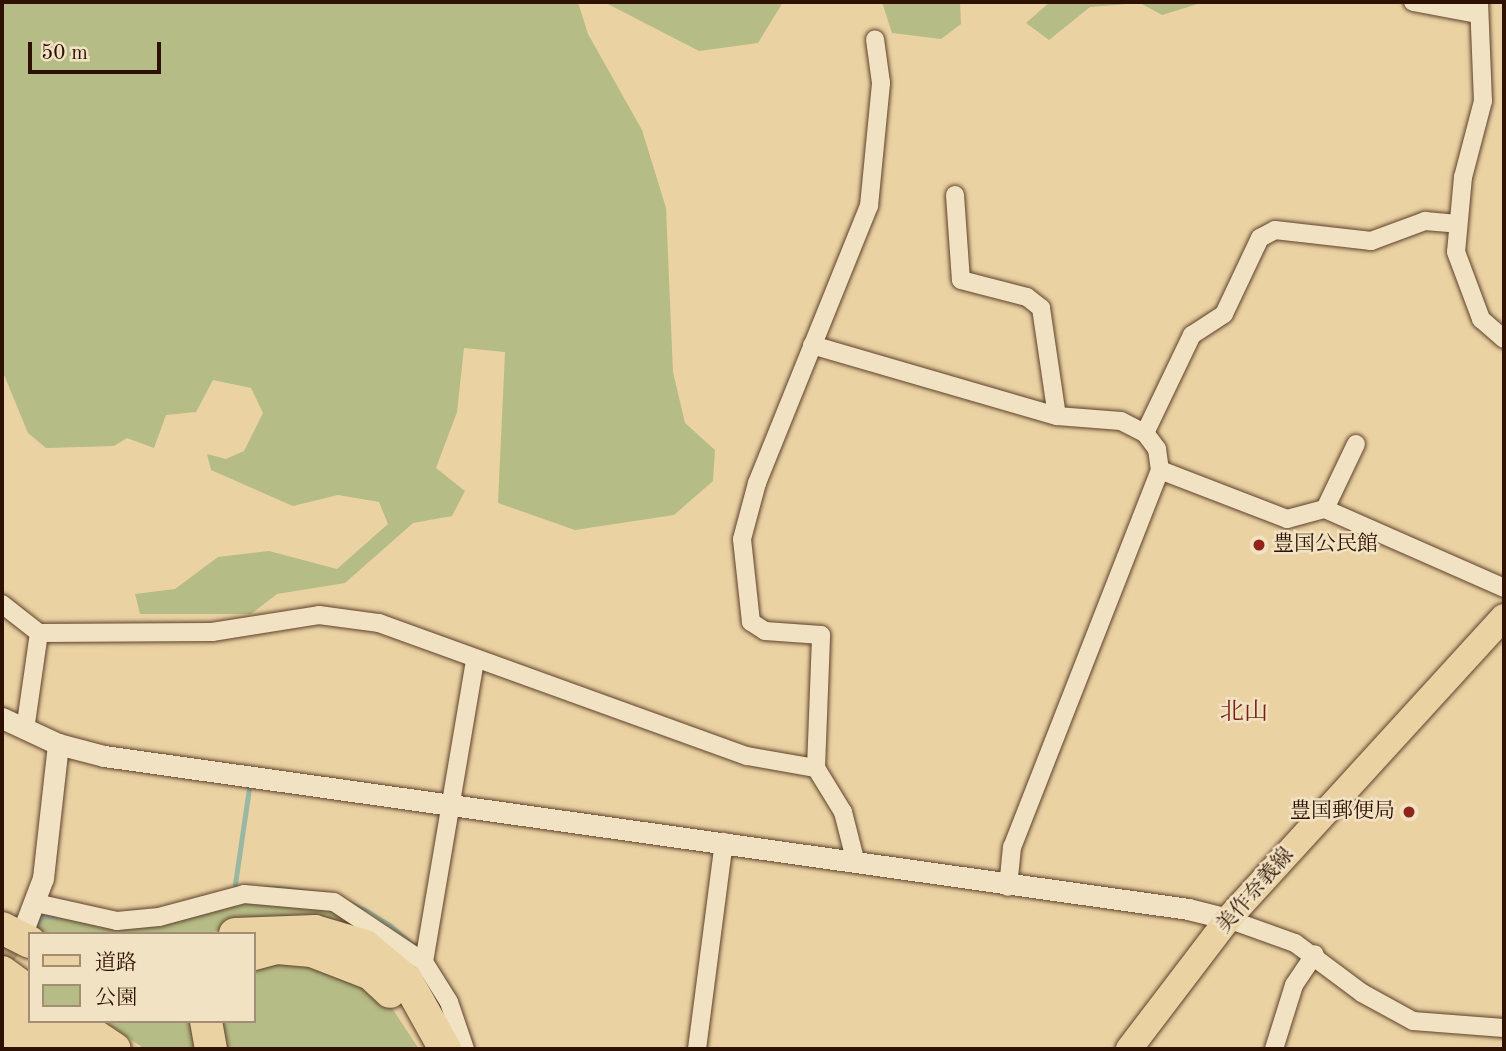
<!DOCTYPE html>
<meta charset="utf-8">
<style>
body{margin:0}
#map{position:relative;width:1506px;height:1051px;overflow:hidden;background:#ead2a3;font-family:"Old Standard TT","Noto Serif JP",serif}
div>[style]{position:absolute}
.green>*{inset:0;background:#b5bc86}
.water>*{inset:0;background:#98b8a3}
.stream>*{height:5px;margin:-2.5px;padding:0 2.5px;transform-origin:2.5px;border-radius:2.5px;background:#98b8a3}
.tertiary-tunnel>*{height:21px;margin-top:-10.5px;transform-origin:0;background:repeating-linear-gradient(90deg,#c5ab83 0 21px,transparent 0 31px)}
.roads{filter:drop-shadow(0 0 2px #5e412a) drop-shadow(0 0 2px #5e412a)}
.minor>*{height:18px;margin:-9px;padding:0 9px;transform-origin:9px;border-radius:9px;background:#f1e2c3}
.tertiary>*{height:21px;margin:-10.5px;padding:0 10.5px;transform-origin:10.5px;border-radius:10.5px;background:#f1e2c3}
.primary>*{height:26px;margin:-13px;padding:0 13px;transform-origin:13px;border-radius:13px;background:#ead2a3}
.motorway>*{height:32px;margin:-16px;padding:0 16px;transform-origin:16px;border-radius:16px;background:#ead2a3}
.dots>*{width:19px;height:19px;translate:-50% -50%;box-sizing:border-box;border:4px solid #f1e2c3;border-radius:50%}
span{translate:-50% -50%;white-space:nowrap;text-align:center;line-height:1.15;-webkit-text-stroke:5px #f1e2c3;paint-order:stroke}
.poi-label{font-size:21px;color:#2f1101}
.left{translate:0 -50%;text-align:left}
.right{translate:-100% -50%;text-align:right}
.street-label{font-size:21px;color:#2f1101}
.quarter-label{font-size:24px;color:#7a1f14}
.frame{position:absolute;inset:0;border:4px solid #2f1101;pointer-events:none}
.legend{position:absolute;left:28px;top:932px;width:228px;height:91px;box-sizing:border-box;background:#f1e2c3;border:2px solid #a38e75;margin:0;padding:9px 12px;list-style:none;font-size:21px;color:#2f1101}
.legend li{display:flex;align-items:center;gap:14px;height:35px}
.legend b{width:35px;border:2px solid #a38e75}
.scale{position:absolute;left:28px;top:42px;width:133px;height:32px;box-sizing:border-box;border:4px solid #2f1101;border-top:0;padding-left:9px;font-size:21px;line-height:24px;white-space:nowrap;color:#2f1101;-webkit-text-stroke:5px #f1e2c3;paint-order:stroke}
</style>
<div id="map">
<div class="green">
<i style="clip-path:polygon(2px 2px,578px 2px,588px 34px,642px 130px,666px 208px,673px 372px,685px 423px,715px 450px,713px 481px,674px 515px,575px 530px,498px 503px,505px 352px,464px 348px,457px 412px,436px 468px,465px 491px,452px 516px,413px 523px,345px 583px,277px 594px,251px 614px,140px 614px,135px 594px,175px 589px,218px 557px,269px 551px,337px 569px,388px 524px,379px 502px,338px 495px,293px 506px,211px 470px,207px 454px,226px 459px,244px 451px,263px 413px,251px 388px,213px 380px,196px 412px,166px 415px,154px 448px,127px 438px,114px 446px,46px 448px,28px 433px,2px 370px)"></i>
<i style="clip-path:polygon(604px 2px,783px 2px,758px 43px,699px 51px)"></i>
<i style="clip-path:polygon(882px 2px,960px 2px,961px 24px,941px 39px,892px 33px)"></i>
<i style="clip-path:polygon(1050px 2px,1204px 2px,1162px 15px,1140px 3px,1090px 7px,1049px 40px,1026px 23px)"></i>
<i style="clip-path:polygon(236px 900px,330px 907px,425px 972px,458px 1036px,440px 1012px,245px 923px,205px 934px,32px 934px,38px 916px,46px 913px,98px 923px)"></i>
<i style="clip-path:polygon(295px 957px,382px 993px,419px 1049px,222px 1049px,216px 1021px,254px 1021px,254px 964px)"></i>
<i style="clip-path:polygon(103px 1021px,197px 1021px,200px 1049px,145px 1049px)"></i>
</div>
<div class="water">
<i style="clip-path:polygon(279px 886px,327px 892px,366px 908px,392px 924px,420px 948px,370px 913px,325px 894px,237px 887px)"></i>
</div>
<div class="stream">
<i style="left:235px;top:884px;width:97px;rotate:-81.7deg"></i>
<i style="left:35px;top:925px;width:10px;rotate:-53deg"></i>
<i style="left:41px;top:917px;width:15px;rotate:-4deg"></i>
</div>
<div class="tertiary-tunnel">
<i style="left:2px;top:959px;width:38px;rotate:-55deg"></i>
</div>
<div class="roads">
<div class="minor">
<i style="left:1413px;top:2px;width:65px;rotate:10.6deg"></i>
<i style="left:1479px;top:2px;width:99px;rotate:87.7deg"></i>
<i style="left:1483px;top:101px;width:79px;rotate:104.7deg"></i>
<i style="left:1463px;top:177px;width:75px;rotate:95.3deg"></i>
<i style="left:1456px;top:252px;width:72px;rotate:69.5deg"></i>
<i style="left:1481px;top:319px;width:30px;rotate:41deg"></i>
<i style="left:955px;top:195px;width:85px;rotate:86deg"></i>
<i style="left:961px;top:280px;width:68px;rotate:14.4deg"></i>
<i style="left:1027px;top:297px;width:18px;rotate:38deg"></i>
<i style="left:1041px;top:308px;width:109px;rotate:81.6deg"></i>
<i style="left:812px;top:345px;width:255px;rotate:16.2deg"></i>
<i style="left:1057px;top:416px;width:64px;rotate:4.5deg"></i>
<i style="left:1121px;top:421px;width:27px;rotate:27deg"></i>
<i style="left:1145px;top:433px;width:20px;rotate:53deg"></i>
<i style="left:1157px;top:449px;width:21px;rotate:82deg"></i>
<i style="left:1160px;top:470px;width:405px;rotate:111.4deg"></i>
<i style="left:1012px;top:847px;width:40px;rotate:95.7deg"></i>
<i style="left:1145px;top:433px;width:109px;rotate:-64.4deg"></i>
<i style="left:1192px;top:335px;width:38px;rotate:-33deg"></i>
<i style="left:1224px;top:314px;width:84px;rotate:-64.7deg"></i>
<i style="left:1260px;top:238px;width:17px;rotate:-28deg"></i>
<i style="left:1275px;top:230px;width:97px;rotate:6.5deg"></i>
<i style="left:1371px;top:241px;width:58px;rotate:-20.3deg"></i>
<i style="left:1425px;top:221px;width:33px;rotate:5deg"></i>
<i style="left:1356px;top:444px;width:72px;rotate:115.5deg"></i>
<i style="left:1325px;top:509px;width:196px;rotate:23.8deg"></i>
<i style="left:1160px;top:470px;width:136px;rotate:21.1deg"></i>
<i style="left:1287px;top:519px;width:39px;rotate:-15deg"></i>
<i style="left:2px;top:604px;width:47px;rotate:38.1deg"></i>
<i style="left:39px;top:633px;width:173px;rotate:-0.3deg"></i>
<i style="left:212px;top:632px;width:108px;rotate:-9deg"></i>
<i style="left:319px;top:615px;width:61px;rotate:7.6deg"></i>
<i style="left:379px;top:623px;width:391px;rotate:19.9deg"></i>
<i style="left:747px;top:756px;width:70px;rotate:9.9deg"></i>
<i style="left:816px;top:768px;width:52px;rotate:58.5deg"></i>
<i style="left:843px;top:812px;width:53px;rotate:75.7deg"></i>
<i style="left:25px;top:730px;width:98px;rotate:-81.8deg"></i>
<i style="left:816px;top:768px;width:133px;rotate:-87.8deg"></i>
<i style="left:821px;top:635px;width:56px;rotate:-175.9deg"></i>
<i style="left:765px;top:631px;width:17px;rotate:-147deg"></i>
<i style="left:751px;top:622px;width:83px;rotate:-96.2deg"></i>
<i style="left:742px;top:539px;width:58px;rotate:-75deg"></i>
<i style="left:757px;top:483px;width:299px;rotate:-68deg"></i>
<i style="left:869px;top:206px;width:124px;rotate:-84.4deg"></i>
<i style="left:881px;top:83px;width:44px;rotate:-97.8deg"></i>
<i style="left:36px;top:903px;width:83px;rotate:12.5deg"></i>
<i style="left:117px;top:921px;width:42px;rotate:-5.4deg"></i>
<i style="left:159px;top:917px;width:88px;rotate:-15.1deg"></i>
<i style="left:244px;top:894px;width:90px;rotate:5.1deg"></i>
<i style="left:334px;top:902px;width:108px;rotate:33.7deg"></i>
<i style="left:424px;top:962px;width:47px;rotate:58deg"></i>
<i style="left:449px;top:1002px;width:50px;rotate:71.2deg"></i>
<i style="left:1228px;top:919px;width:71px;rotate:19.7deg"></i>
<i style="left:1295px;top:943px;width:84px;rotate:36.7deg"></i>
<i style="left:1362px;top:993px;width:58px;rotate:28.8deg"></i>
<i style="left:1413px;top:1021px;width:91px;rotate:4.4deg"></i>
<i style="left:424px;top:962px;width:307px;rotate:-80.4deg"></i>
<i style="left:697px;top:1049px;width:209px;rotate:-82.6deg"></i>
<i style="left:1274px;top:1049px;width:67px;rotate:-72.6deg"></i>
<i style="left:1294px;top:985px;width:37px;rotate:-56deg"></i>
</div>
<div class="tertiary">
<i style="left:2px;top:718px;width:62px;rotate:24.9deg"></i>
<i style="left:58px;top:744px;width:48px;rotate:14.6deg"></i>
<i style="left:104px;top:756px;width:1095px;rotate:8.03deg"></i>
<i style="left:1188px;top:909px;width:41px;rotate:14deg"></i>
<i style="left:24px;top:928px;width:53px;rotate:-69.2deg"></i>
<i style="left:43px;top:878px;width:135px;rotate:-83.6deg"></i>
</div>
<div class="primary">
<i style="left:1129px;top:1049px;width:163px;rotate:-52.7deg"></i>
<i style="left:1228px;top:919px;width:409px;rotate:-47.6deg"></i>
</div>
<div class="motorway">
<i style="left:2px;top:928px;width:31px;rotate:27deg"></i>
<i style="left:235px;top:934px;width:80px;rotate:-2.1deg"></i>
<i style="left:315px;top:931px;width:52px;rotate:16.7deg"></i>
<i style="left:365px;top:946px;width:55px;rotate:39.8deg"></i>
<i style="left:407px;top:981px;width:78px;rotate:60.8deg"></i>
<i style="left:254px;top:954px;width:24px;rotate:-15deg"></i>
<i style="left:277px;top:948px;width:35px;rotate:5deg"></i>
<i style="left:312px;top:951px;width:63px;rotate:21.3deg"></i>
<i style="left:371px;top:974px;width:26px;rotate:43deg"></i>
<i style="left:2px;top:972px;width:34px;rotate:36deg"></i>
<i style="left:2px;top:1005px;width:80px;rotate:33.3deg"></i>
<i style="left:73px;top:1021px;width:50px;rotate:33.7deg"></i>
<i style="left:206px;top:1021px;width:28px;rotate:80deg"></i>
<i style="left:2px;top:1033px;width:26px;rotate:37deg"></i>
</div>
</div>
<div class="dots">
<i style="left:1259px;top:545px;background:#8f2418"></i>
<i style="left:1409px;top:812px;background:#8f2418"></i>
</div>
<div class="poi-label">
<span class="left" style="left:1273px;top:545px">豊国公民館</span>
<span class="right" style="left:1395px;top:812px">豊国郵便局</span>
</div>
<div class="street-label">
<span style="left:1256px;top:891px;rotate:-49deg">美作奈義線</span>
</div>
<div class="quarter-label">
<span style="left:1244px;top:714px">北山</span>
</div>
<div class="frame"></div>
<ul class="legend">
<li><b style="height:9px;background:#ead2a3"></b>道路</li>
<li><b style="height:19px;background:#b5bc86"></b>公園</li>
</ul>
<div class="scale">50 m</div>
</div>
